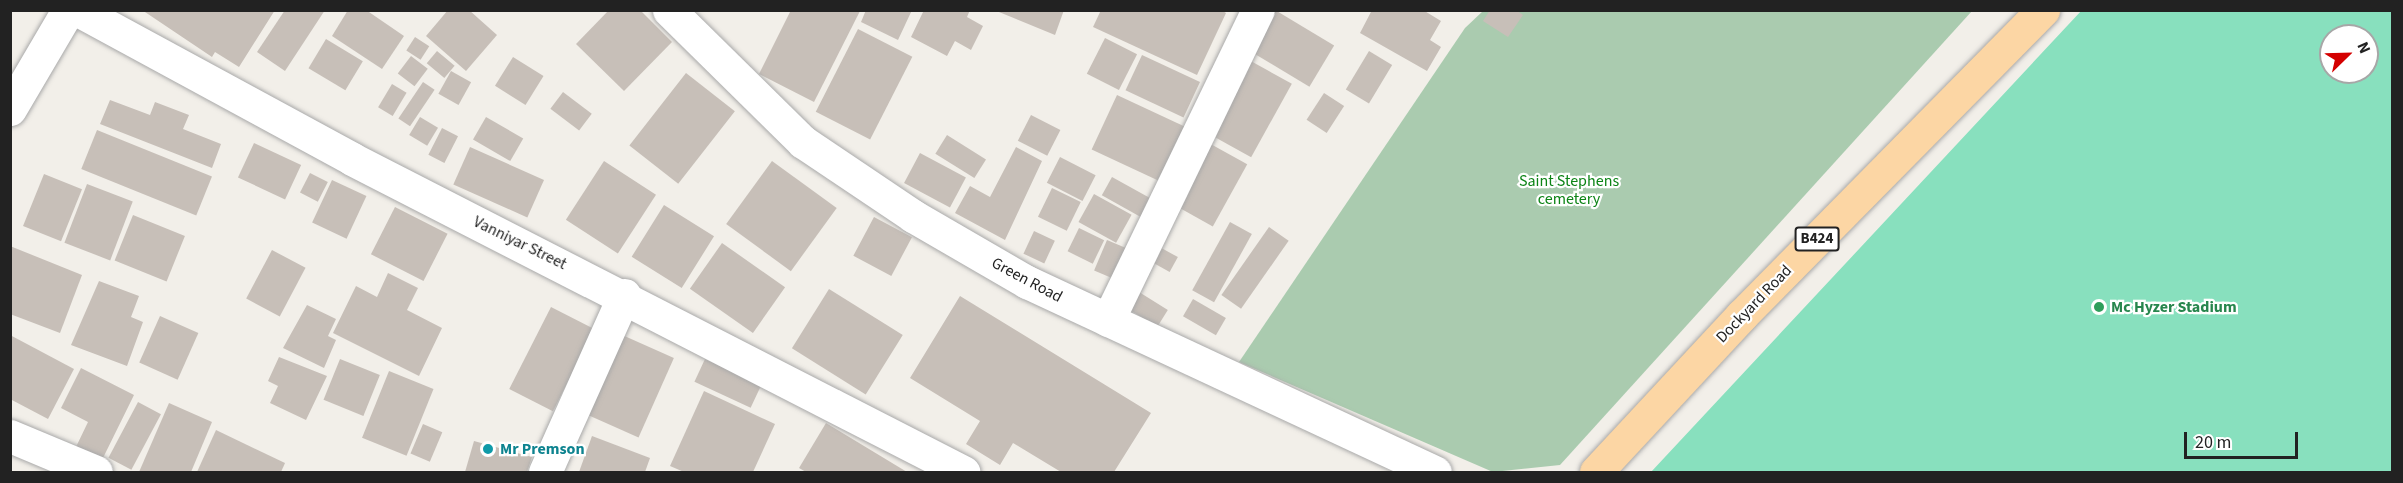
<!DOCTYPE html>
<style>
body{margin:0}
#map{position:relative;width:2403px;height:483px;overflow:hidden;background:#f2efe9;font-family:"Source Sans 3",sans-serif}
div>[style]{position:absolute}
.cemetery>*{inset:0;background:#aacbaf}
.pitch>*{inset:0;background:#88e0be}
.building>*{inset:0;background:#c7bfb8;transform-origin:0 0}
.roads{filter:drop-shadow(0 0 2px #a9a9a9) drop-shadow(0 0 2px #a9a9a9)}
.street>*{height:33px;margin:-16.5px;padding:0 16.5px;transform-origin:16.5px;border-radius:16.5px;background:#fff}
.primary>*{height:33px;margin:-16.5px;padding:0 16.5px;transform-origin:16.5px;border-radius:16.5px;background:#fcd6a4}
.dots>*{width:16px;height:16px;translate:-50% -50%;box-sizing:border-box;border:3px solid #fff;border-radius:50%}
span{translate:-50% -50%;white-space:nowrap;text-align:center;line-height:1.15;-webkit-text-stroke:4.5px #fff;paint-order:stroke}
.shield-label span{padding:2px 4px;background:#fff;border:2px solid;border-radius:4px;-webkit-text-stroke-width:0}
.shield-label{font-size:15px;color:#222;font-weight:700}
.park-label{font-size:16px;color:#0c8416}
.street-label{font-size:16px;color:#222}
.leisure-label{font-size:16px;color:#27864d;font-weight:700}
.left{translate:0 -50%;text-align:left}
.culture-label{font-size:16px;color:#0d838f;font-weight:700}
.frame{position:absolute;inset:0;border:12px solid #222;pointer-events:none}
.north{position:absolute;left:2319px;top:24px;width:60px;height:60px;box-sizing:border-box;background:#fff;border:2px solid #a7a7a7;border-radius:50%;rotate:67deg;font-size:16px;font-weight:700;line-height:24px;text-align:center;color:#222}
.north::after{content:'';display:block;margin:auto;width:21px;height:27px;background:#d40000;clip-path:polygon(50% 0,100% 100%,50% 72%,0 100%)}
.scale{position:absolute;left:2184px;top:432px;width:114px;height:27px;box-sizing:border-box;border:3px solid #222;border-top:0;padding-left:8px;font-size:18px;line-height:21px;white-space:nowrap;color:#222;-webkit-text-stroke:4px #fff;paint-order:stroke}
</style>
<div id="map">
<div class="cemetery">
<i style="clip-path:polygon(1483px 11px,1972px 11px,1560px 465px,1493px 472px,1239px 362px,1465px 28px)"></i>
</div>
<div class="pitch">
<i style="clip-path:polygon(evenodd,2082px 10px,2392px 11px,2392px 472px,1651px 472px,2082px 10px,2331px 36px,2367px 36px,2367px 72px,2331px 72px,2331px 36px)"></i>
</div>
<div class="building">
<i style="clip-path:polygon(142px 10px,275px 10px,239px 67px,215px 52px,212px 57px)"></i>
<i style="clip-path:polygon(285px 10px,325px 10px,285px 71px,257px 52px)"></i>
<i style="clip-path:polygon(348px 10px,366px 10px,404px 36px,382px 69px,332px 36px)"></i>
<i style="clip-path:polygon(448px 10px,469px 10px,497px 35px,466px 71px,426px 36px)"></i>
<i style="clip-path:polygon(609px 10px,640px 10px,672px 42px,624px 91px,576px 44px)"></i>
<i style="clip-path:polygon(791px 10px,860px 11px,814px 102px,759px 74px)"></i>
<i style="clip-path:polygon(866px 10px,912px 10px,898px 40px,861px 22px)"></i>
<i style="clip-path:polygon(924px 10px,970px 10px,967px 17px,983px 26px,971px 50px,955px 41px,947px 56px,911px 37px)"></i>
<i style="clip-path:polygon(994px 10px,1064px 10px,1055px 35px)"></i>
<i style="clip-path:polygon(1101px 10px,1221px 10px,1226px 13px,1197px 75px,1093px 27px)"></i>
<i style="left:1275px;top:10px;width:69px;height:48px;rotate:31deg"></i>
<i style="clip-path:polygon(1372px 10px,1423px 10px,1441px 21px,1430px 40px,1441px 47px,1427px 71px,1360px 33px)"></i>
<i style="clip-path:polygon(1490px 10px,1516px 10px,1523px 15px,1508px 37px,1483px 21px)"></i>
<i style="left:858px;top:29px;width:61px;height:93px;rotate:27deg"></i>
<i style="left:415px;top:37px;width:17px;height:16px;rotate:33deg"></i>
<i style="left:1105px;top:38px;width:36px;height:40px;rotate:27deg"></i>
<i style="left:326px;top:39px;width:43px;height:34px;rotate:31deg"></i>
<i style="left:437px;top:51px;width:23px;height:16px;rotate:40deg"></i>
<i style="left:1369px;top:51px;width:27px;height:45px;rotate:31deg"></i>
<i style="left:1142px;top:55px;width:64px;height:39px;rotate:25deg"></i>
<i style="left:411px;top:56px;width:21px;height:22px;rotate:37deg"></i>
<i style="left:513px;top:57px;width:36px;height:34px;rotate:32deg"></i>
<i style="left:1249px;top:60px;width:49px;height:84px;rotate:29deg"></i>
<i style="left:451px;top:71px;width:23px;height:26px;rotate:29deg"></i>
<i style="left:686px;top:73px;width:62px;height:92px;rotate:38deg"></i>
<i style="left:423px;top:82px;width:14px;height:44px;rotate:34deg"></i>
<i style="left:392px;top:84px;width:17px;height:27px;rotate:31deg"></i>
<i style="left:563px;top:92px;width:36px;height:21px;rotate:37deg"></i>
<i style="left:1324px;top:93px;width:24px;height:32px;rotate:33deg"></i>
<i style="left:1117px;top:95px;width:84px;height:60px;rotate:25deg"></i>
<i style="clip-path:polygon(110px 100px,150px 115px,155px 102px,189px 115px,183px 129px,221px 144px,212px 168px,100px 124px)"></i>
<i style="left:1031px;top:115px;width:33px;height:29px;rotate:27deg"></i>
<i style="left:420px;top:117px;width:21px;height:21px;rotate:31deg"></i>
<i style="left:486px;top:117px;width:43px;height:26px;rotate:30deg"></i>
<i style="left:442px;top:128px;width:18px;height:30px;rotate:27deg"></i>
<i style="left:97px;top:130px;width:124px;height:42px;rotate:22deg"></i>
<i style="left:947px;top:135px;width:46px;height:22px;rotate:32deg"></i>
<i style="left:1207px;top:142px;width:46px;height:71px;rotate:29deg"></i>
<i style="left:254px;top:143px;width:52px;height:38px;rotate:25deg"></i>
<i style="left:470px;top:147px;width:81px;height:41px;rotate:24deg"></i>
<i style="clip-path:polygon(1016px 147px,1042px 161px,1005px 240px,955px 213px,970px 186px,990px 197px)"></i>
<i style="left:920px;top:153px;width:52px;height:34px;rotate:28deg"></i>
<i style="left:1060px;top:157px;width:40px;height:29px;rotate:27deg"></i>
<i style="left:604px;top:161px;width:62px;height:70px;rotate:33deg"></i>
<i style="left:772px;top:161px;width:80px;height:78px;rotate:36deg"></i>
<i style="left:310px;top:173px;width:20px;height:22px;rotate:27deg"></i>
<i style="left:44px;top:174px;width:41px;height:56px;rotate:22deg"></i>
<i style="left:1112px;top:177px;width:48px;height:21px;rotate:29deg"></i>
<i style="left:332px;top:180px;width:38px;height:47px;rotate:25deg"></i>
<i style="left:87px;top:184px;width:49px;height:63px;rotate:21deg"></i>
<i style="left:1052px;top:188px;width:32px;height:32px;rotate:26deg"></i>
<i style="left:1094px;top:194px;width:43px;height:32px;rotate:29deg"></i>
<i style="left:664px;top:205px;width:59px;height:61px;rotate:32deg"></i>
<i style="left:395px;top:207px;width:59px;height:53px;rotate:27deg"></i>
<i style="left:133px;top:215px;width:56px;height:49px;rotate:22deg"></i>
<i style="left:874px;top:217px;width:43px;height:44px;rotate:28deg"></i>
<i style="left:1230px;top:222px;width:25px;height:78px;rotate:29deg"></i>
<i style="left:1269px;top:227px;width:24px;height:83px;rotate:35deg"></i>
<i style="left:1079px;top:228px;width:28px;height:26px;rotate:26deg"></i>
<i style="left:1034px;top:231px;width:23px;height:25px;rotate:25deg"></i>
<i style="left:1107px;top:240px;width:25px;height:33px;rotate:23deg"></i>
<i style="left:722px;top:243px;width:77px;height:56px;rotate:35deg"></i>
<i style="left:1156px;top:245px;width:25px;height:17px;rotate:29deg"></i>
<i style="clip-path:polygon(10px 246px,82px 275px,60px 333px,10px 314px)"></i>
<i style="left:272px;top:250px;width:38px;height:55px;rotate:28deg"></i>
<i style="clip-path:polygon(388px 273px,418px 288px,407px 310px,442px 328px,419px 376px,333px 333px,356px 286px,377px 297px)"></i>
<i style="clip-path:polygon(99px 281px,139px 296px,131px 317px,143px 322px,127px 366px,71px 345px)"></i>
<i style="left:829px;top:289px;width:87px;height:70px;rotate:32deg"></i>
<i style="left:1139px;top:292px;width:34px;height:20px;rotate:32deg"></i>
<i style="clip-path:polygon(960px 296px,1151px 413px,1114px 472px,1061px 472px,1013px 443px,1000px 465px,966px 444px,980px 421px,910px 378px)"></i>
<i style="left:1193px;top:299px;width:38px;height:20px;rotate:30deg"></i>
<i style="clip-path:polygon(307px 305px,336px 319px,328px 336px,336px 340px,324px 368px,283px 348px)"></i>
<i style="left:551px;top:307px;width:49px;height:92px;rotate:27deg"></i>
<i style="left:160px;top:316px;width:42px;height:51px;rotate:24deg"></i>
<i style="left:620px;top:334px;width:59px;height:87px;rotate:24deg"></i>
<i style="clip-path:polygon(10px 335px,74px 369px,48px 419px,10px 399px)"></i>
<i style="clip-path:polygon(279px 357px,327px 376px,306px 420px,270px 403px,278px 386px,268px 381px)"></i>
<i style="left:340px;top:359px;width:43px;height:44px;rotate:22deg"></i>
<i style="left:705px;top:359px;width:62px;height:25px;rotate:25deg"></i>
<i style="clip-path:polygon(81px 368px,134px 395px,101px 462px,75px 449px,88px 422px,61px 408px)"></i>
<i style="left:389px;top:371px;width:48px;height:72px;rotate:22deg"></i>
<i style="clip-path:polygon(704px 391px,775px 424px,753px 472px,684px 472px,670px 466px)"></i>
<i style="left:138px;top:402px;width:26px;height:63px;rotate:28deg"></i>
<i style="clip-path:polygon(169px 403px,212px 422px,191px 472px,139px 472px)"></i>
<i style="clip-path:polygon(826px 423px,907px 472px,806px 472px,799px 468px)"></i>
<i style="left:423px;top:424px;width:21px;height:32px;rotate:23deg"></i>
<i style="clip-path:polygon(216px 430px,285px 463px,281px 472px,197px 472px)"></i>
<i style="clip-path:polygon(592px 436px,650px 458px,645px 472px,579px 472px)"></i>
<i style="clip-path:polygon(474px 441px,532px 457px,527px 472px,465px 472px)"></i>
</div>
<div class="roads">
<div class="street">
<i style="left:78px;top:10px;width:312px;rotate:28.5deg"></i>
<i style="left:352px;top:159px;width:687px;rotate:27.12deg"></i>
<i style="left:669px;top:10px;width:188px;rotate:44.6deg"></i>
<i style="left:803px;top:142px;width:133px;rotate:33.9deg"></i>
<i style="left:913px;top:216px;width:132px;rotate:30.1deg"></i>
<i style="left:1027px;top:282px;width:450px;rotate:25deg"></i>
<i style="left:10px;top:109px;width:115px;rotate:-59.6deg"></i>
<i style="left:1108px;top:320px;width:344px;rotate:-64.2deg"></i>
<i style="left:10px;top:436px;width:93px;rotate:22.7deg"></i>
<i style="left:545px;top:472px;width:194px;rotate:-65.9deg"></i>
</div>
<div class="primary">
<i style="left:1596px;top:472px;width:214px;rotate:-47.1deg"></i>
<i style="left:1742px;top:315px;width:429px;rotate:-45.4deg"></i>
</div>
</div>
<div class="dots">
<i style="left:2099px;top:307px;background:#2e9e5b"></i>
<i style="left:488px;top:449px;background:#0f9aa8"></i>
</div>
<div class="shield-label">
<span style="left:1817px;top:239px">B424</span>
</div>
<div class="park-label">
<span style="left:1569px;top:190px">Saint Stephens<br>cemetery</span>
</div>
<div class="street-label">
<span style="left:520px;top:243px;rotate:26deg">Vanniyar Street</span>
<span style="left:1027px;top:280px;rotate:28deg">Green Road</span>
<span style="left:1754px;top:304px;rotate:-46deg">Dockyard Road</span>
</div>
<div class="leisure-label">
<span class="left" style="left:2111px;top:307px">Mc Hyzer Stadium</span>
</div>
<div class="culture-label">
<span class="left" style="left:500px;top:449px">Mr Premson</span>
</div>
<div class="frame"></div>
<div class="north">N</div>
<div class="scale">20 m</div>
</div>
